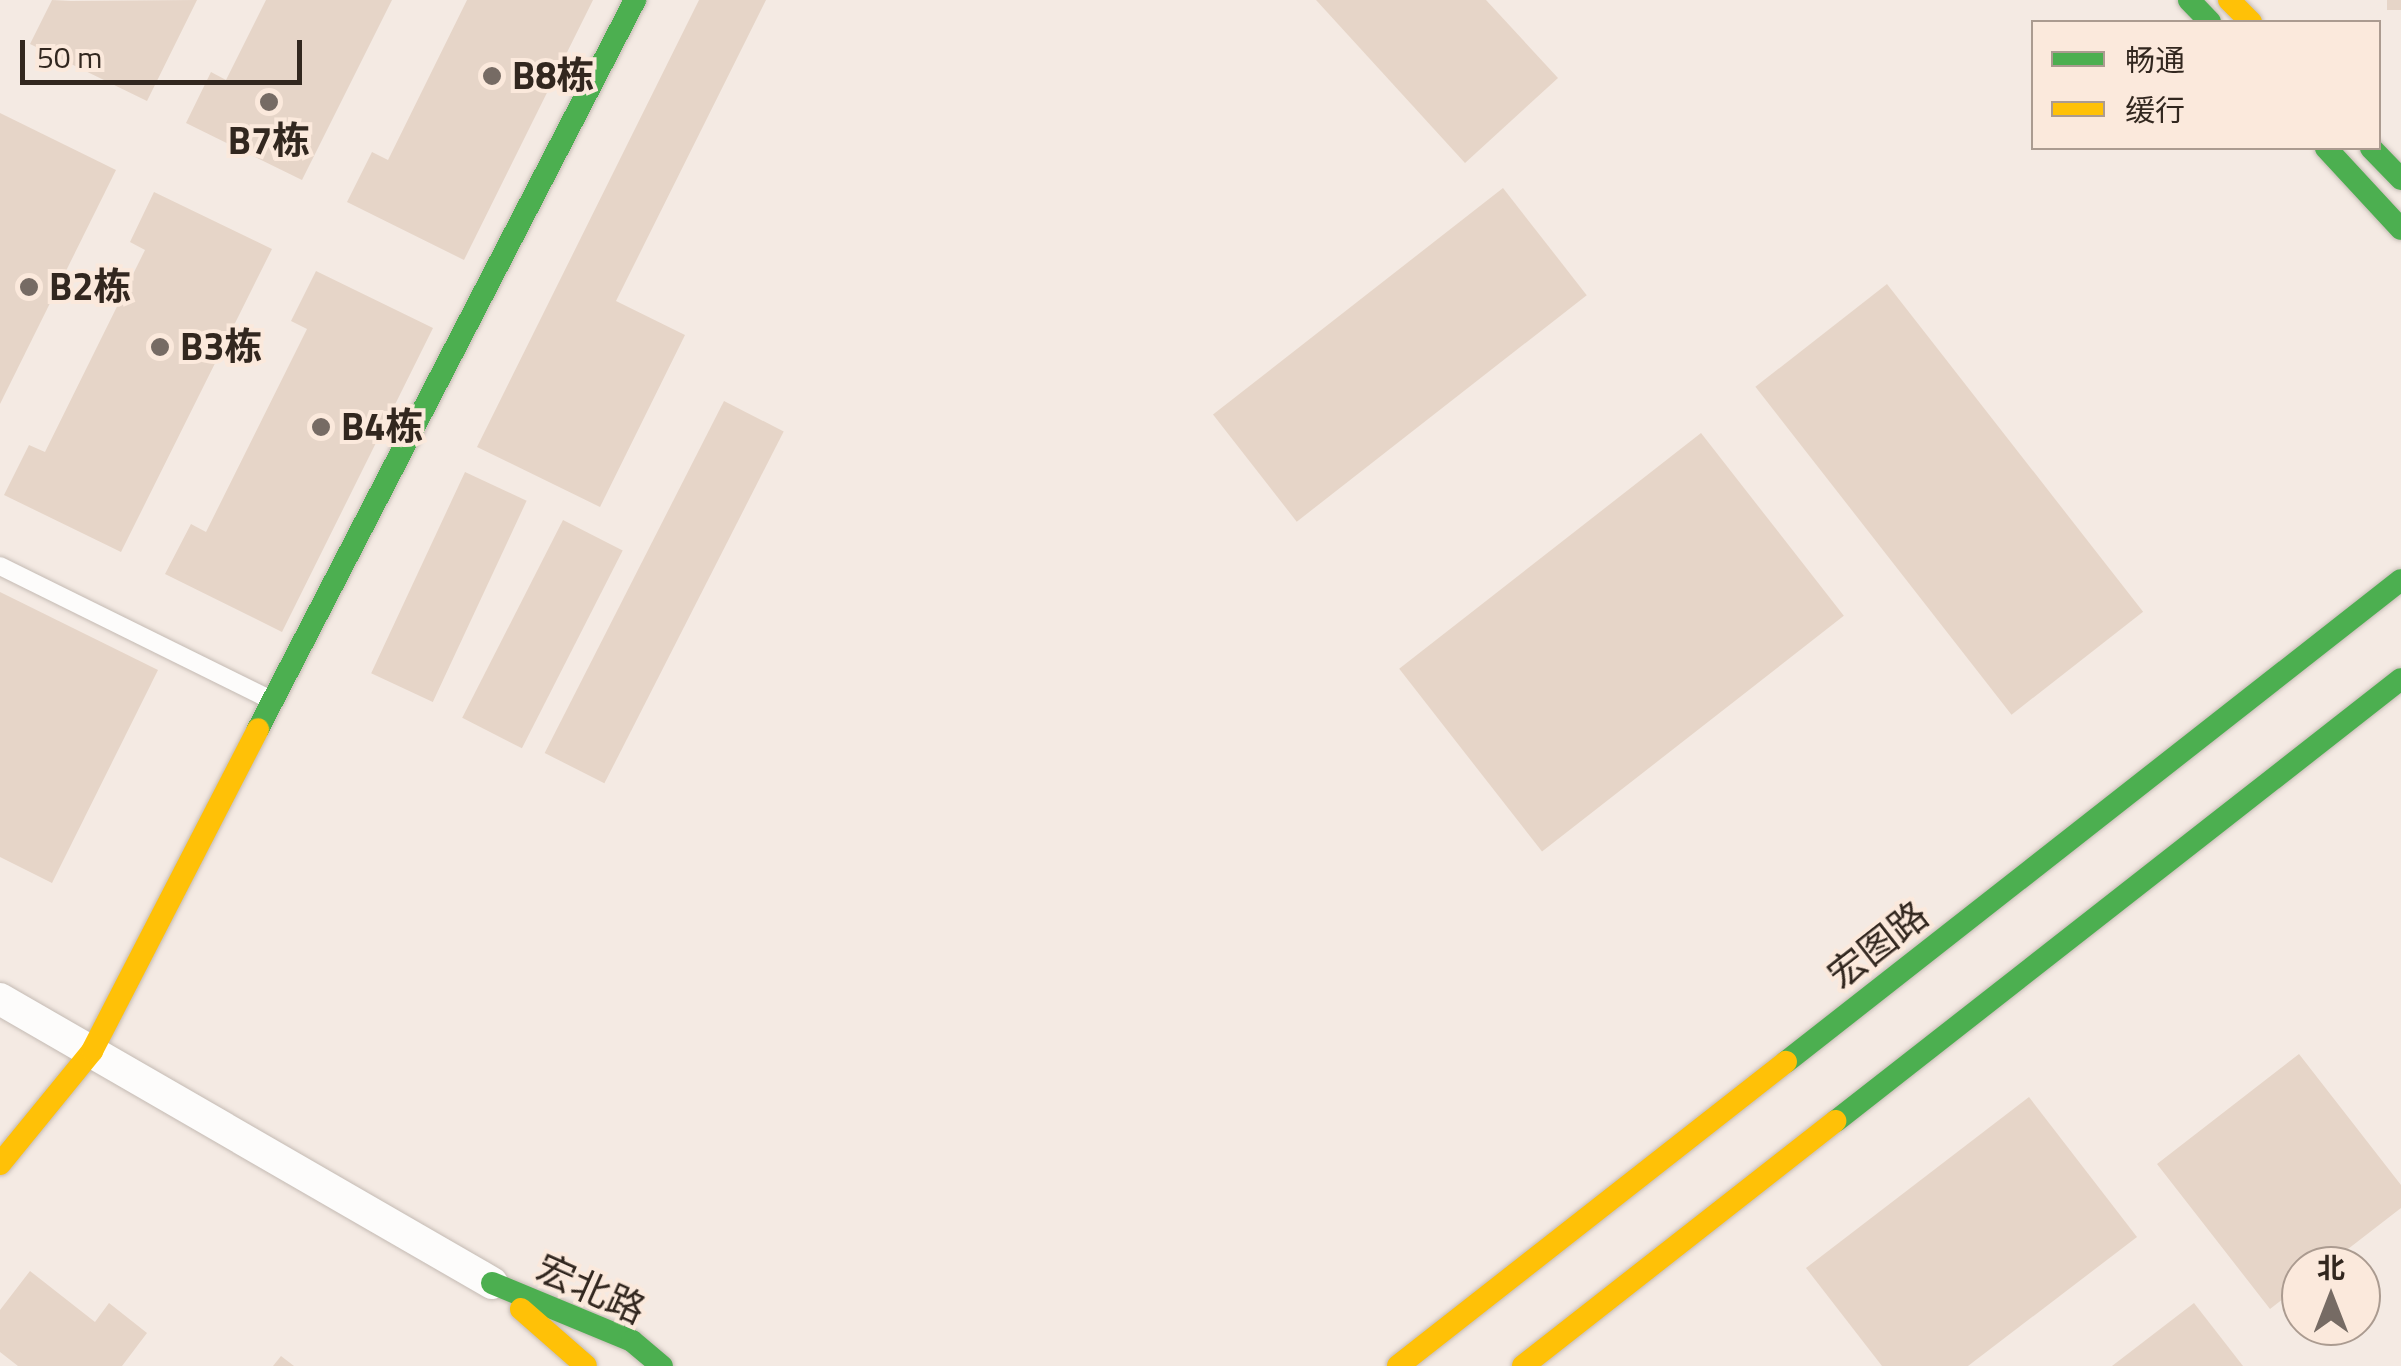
<!DOCTYPE html>
<meta charset="utf-8">
<style>
body{margin:0}
#map{position:relative;width:2401px;height:1366px;overflow:hidden;background:#f4eae3;font-family:"Titillium Web","Noto Sans SC",sans-serif}
div>[style]{position:absolute}
.building>*{inset:0;background:#e6d5c8;transform-origin:0 0}
.roads{filter:drop-shadow(0 0 2px #c4bab3) drop-shadow(0 0 2px #c4bab3)}
.lane>*{height:18px;margin:-9px;padding:0 9px;transform-origin:9px;border-radius:9px;background:#fdfcfb}
.street>*{height:32px;margin:-16px;padding:0 16px;transform-origin:16px;border-radius:16px;background:#fdfcfb}
.fast>*{height:22px;margin:-11px;padding:0 11px;transform-origin:11px;border-radius:11px;background:#4caf50}
.slow>*{height:22px;margin:-11px;padding:0 11px;transform-origin:11px;border-radius:11px;background:#ffc107}
.dots>*{width:28px;height:28px;translate:-50% -50%;box-sizing:border-box;border:5px solid #fbe9dc;border-radius:50%}
span{translate:-50% -50%;white-space:nowrap;text-align:center;line-height:1.15;-webkit-text-stroke:8px #fbe9dc;paint-order:stroke}
.poi-label{font-size:38px;color:#32271f;font-weight:700}
.left{translate:0 -50%;text-align:left}
.street-label{font-size:38px;color:#32271f}
.legend{position:absolute;left:2031px;top:20px;width:350px;height:130px;box-sizing:border-box;background:#fbe9dc;border:2px solid #ab9b90;margin:0;padding:12px 18px;list-style:none;font-size:30px;color:#32271f}
.legend li{display:flex;align-items:center;gap:20px;height:50px}
.legend b{width:50px;border:2px solid #ab9b90}
.north{position:absolute;left:2281px;top:1246px;width:100px;height:100px;box-sizing:border-box;background:#fbe9dc;border:2px solid #ab9b90;border-radius:50%;rotate:0deg;font-size:28px;font-weight:700;line-height:40px;text-align:center;color:#32271f}
.north::after{content:'';display:block;margin:auto;width:35px;height:45px;background:#766b64;clip-path:polygon(50% 0,100% 100%,50% 72%,0 100%)}
.scale{position:absolute;left:20px;top:40px;width:282px;height:45px;box-sizing:border-box;border:5px solid #32271f;border-top:0;padding-left:12px;font-size:30px;line-height:35px;white-space:nowrap;color:#32271f;-webkit-text-stroke:8px #fbe9dc;paint-order:stroke}
</style>
<div id="map">
<div class="building">
<i style="clip-path:polygon(52px 0,71px 1px,197px 0,147px 101px,30px 44px)"></i>
<i style="clip-path:polygon(266px 0,392px 0,302px 180px,186px 123px,211px 72px,226px 80px)"></i>
<i style="clip-path:polygon(467px 0,593px 0,464px 260px,347px 202px,372px 152px,388px 160px)"></i>
<i style="clip-path:polygon(699px 0,766px 0,616px 301px,685px 335px,600px 507px,477px 447px)"></i>
<i style="clip-path:polygon(1316px 0,1486px 0,1558px 78px,1465px 163px)"></i>
<i style="left:2387px;top:0;width:14px;height:10px"></i>
<i style="clip-path:polygon(0 113px,116px 170px,0 404px)"></i>
<i style="left:1503px;top:188px;width:136px;height:368px;rotate:52deg"></i>
<i style="clip-path:polygon(154px 192px,272px 249px,121px 552px,4px 495px,29px 445px,45px 452px,145px 250px,130px 242px)"></i>
<i style="clip-path:polygon(316px 271px,433px 328px,282px 632px,165px 574px,191px 524px,206px 532px,307px 329px,291px 321px)"></i>
<i style="left:1887px;top:284px;width:416px;height:167px;rotate:52deg"></i>
<i style="left:724px;top:401px;width:67px;height:395px;rotate:27deg"></i>
<i style="left:1701px;top:433px;width:232px;height:383px;rotate:52deg"></i>
<i style="left:465px;top:472px;width:68px;height:222px;rotate:25deg"></i>
<i style="left:563px;top:520px;width:67px;height:222px;rotate:27deg"></i>
<i style="clip-path:polygon(0 592px,158px 670px,52px 883px,0 857px)"></i>
<i style="clip-path:polygon(2299px 1054px,2401px 1185px,2401px 1208px,2326px 1266px,2301px 1266px,2301px 1285px,2270px 1309px,2157px 1164px)"></i>
<i style="clip-path:polygon(2029px 1097px,2137px 1237px,1968px 1366px,1882px 1366px,1806px 1268px)"></i>
<i style="clip-path:polygon(30px 1271px,95px 1322px,109px 1303px,147px 1333px,122px 1366px,18px 1366px,0 1352px,0 1310px)"></i>
<i style="clip-path:polygon(2194px 1303px,2243px 1366px,2112px 1366px)"></i>
<i style="clip-path:polygon(281px 1356px,294px 1366px,273px 1366px)"></i>
</div>
<div class="roads">
<div class="lane">
<i style="left:0;top:566px;width:300px;rotate:26.3deg"></i>
</div>
<div class="street">
<i style="left:0;top:999px;width:568px;rotate:30deg"></i>
</div>
<div class="fast">
<i style="left:2189px;top:0;width:30px;rotate:46deg"></i>
<i style="left:2326px;top:148px;width:110px;rotate:47.2deg"></i>
<i style="left:2371px;top:148px;width:43px;rotate:45.9deg"></i>
<i style="left:258px;top:729px;width:821px;rotate:-62.65deg"></i>
<i style="left:1786px;top:1062px;width:781px;rotate:-38.09deg"></i>
<i style="left:1836px;top:1121px;width:717px;rotate:-38.04deg"></i>
<i style="left:492px;top:1283px;width:152px;rotate:22.5deg"></i>
<i style="left:632px;top:1341px;width:39px;rotate:40deg"></i>
</div>
<div class="slow">
<i style="left:2229px;top:0;width:31px;rotate:45deg"></i>
<i style="left:0;top:1164px;width:146px;rotate:-50.8deg"></i>
<i style="left:92px;top:1051px;width:362px;rotate:-62.7deg"></i>
<i style="left:521px;top:1309px;width:86px;rotate:41.2deg"></i>
<i style="left:1398px;top:1366px;width:493px;rotate:-38.1deg"></i>
<i style="left:1523px;top:1366px;width:397px;rotate:-38.1deg"></i>
</div>
</div>
<div class="dots">
<i style="left:492px;top:76px;background:#766b64"></i>
<i style="left:269px;top:102px;background:#766b64"></i>
<i style="left:29px;top:287px;background:#766b64"></i>
<i style="left:160px;top:347px;background:#766b64"></i>
<i style="left:321px;top:427px;background:#766b64"></i>
</div>
<div class="poi-label">
<span class="left" style="left:512px;top:76px">B8栋</span>
<span style="left:269px;top:141px">B7栋</span>
<span class="left" style="left:49px;top:287px">B2栋</span>
<span class="left" style="left:180px;top:347px">B3栋</span>
<span class="left" style="left:341px;top:427px">B4栋</span>
</div>
<div class="street-label">
<span style="left:1878px;top:945px;rotate:-38deg">宏图路</span>
<span style="left:591px;top:1289px;rotate:24deg">宏北路</span>
</div>
<ul class="legend">
<li><b style="height:12px;background:#4caf50"></b>畅通</li>
<li><b style="height:12px;background:#ffc107"></b>缓行</li>
</ul>
<div class="north">北</div>
<div class="scale">50 m</div>
</div>
